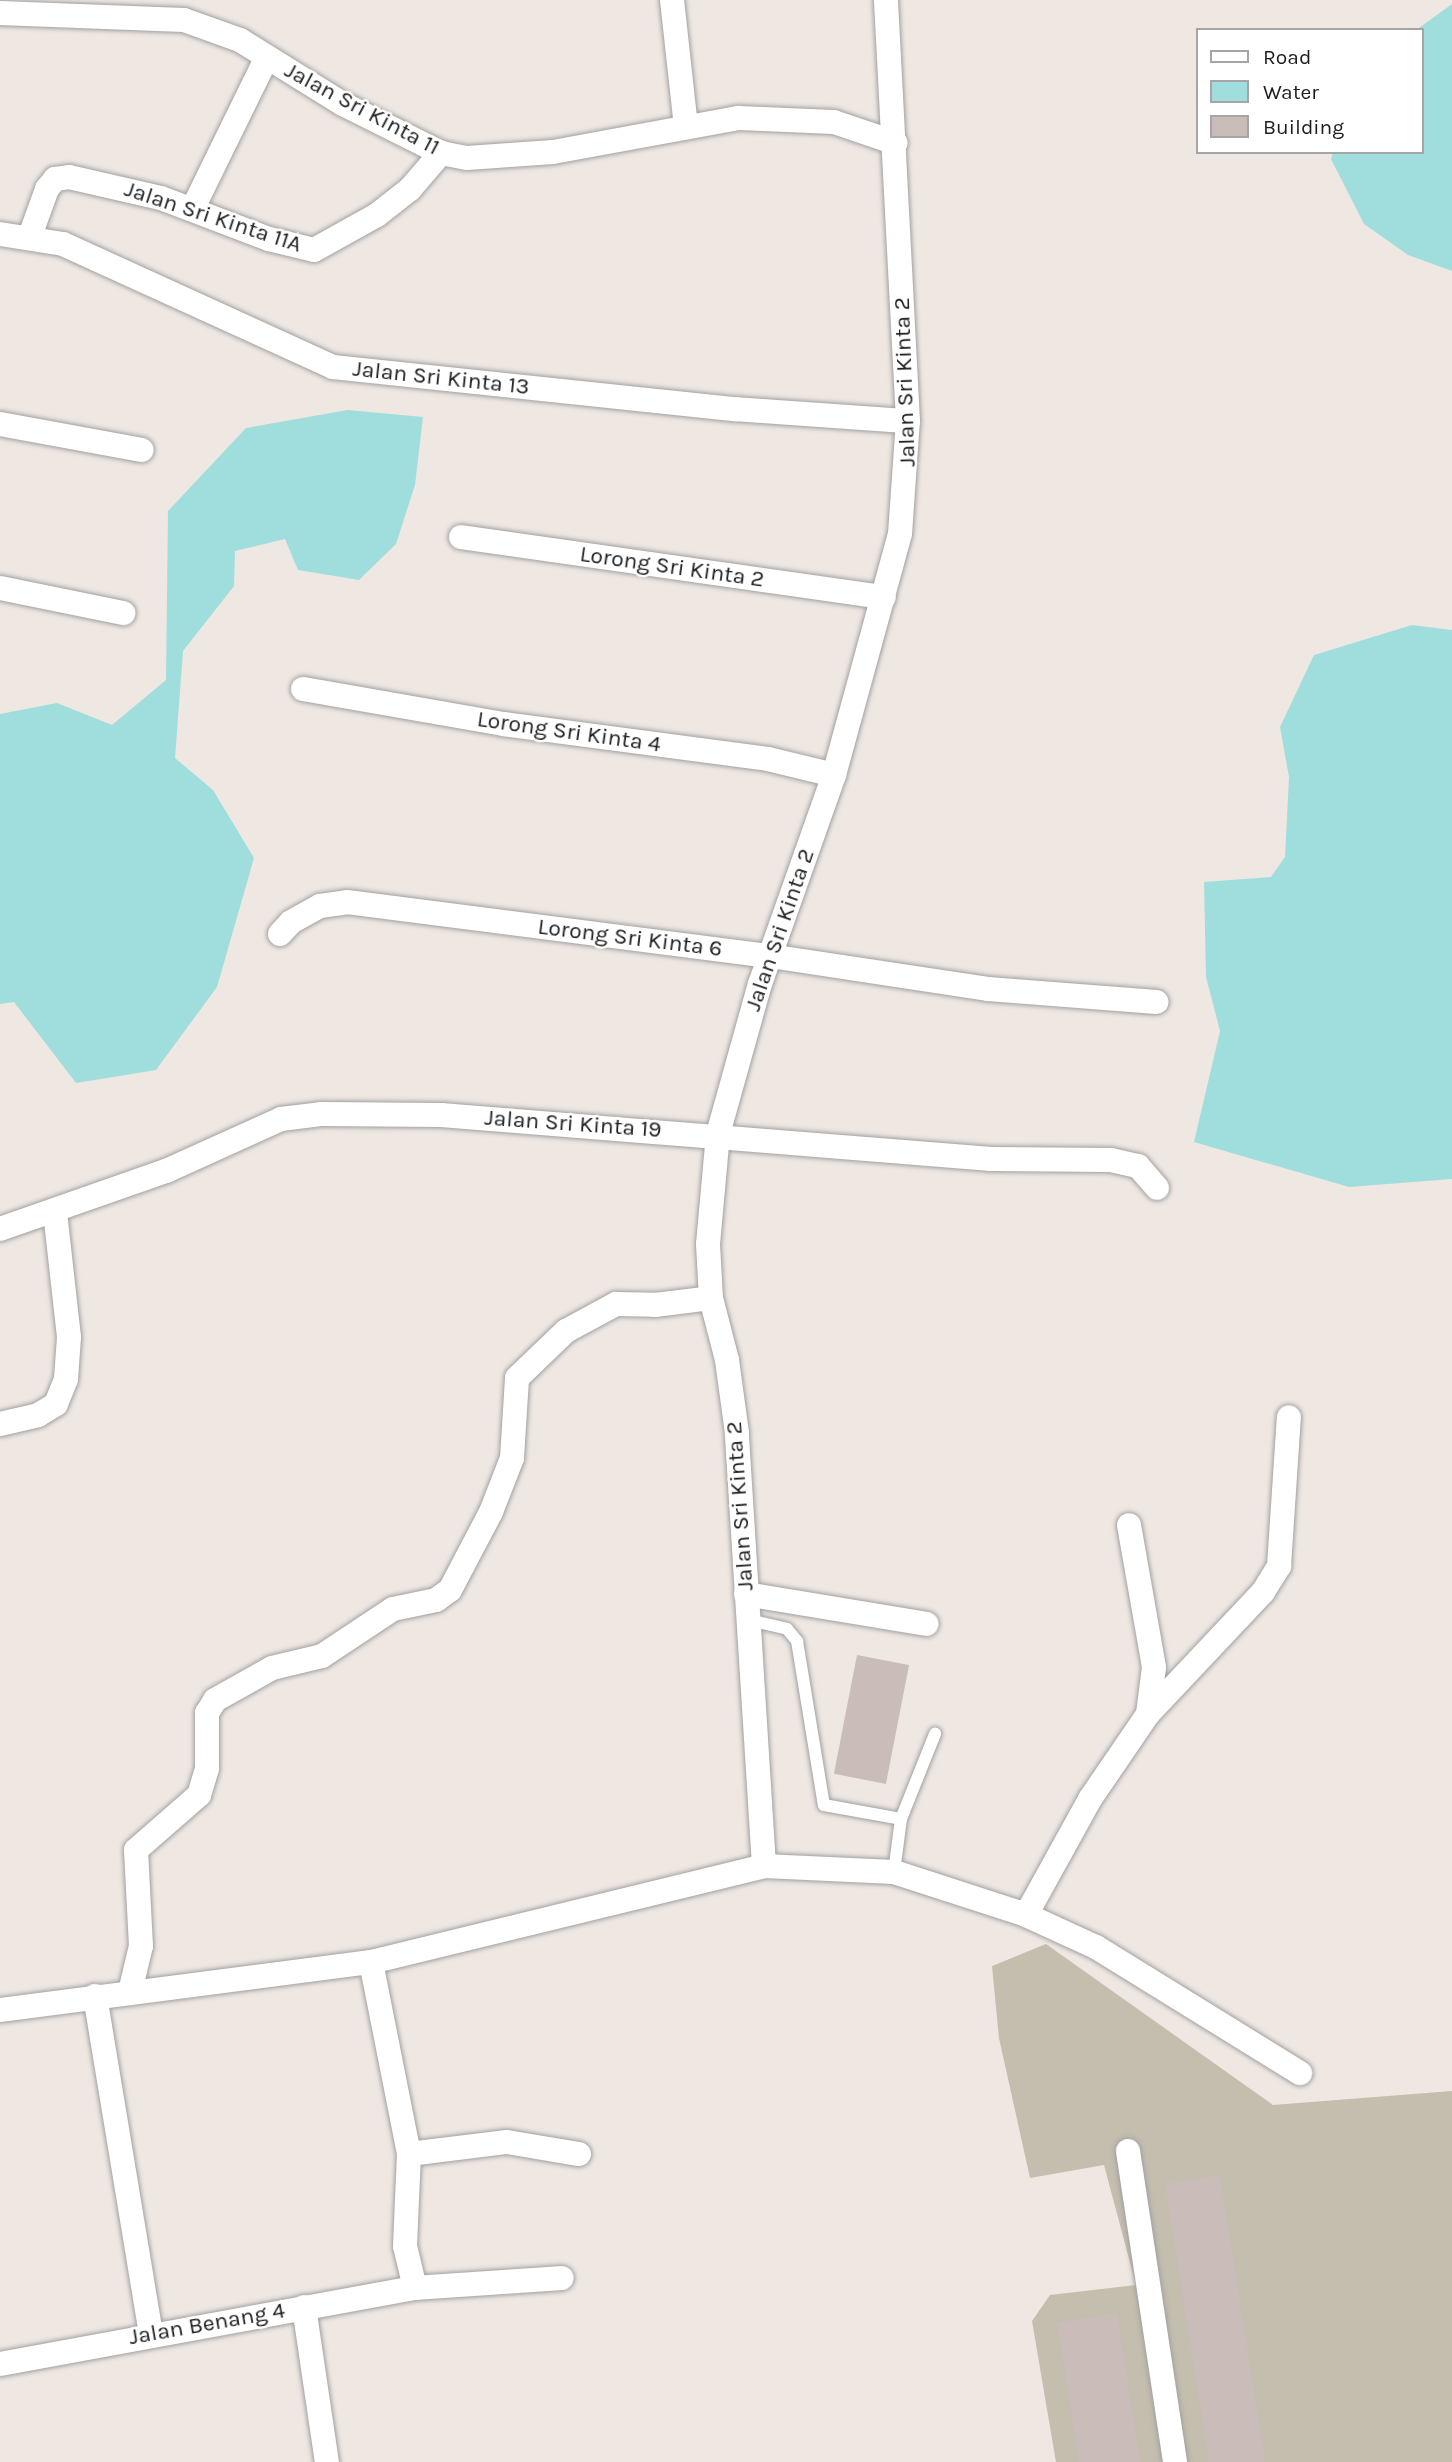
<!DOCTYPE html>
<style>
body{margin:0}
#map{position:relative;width:1452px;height:2462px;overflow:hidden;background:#eee7e2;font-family:Karla,sans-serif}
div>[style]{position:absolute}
.construction>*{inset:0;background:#c3bead}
.water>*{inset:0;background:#a0dede}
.building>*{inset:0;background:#cabcb8;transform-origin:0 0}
.roads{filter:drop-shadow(0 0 2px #a1a1a1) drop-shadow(0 0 2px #a1a1a1)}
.service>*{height:12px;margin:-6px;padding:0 6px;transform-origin:6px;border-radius:6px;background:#fff}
.minor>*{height:24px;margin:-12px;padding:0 12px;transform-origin:12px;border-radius:12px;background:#fff}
span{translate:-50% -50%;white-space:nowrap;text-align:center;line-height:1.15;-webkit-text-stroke:5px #fff;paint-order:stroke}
.street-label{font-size:23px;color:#1d1d1d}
.legend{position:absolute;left:1196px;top:28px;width:228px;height:126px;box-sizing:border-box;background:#fff;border:2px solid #a5a5a5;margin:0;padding:9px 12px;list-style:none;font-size:21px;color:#1d1d1d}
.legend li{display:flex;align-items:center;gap:14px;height:35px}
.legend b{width:35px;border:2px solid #a5a5a5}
</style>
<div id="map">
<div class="construction">
<i style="clip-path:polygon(1046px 1944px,1273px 2105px,1452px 2091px,1452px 2462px,1056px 2462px,1032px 2321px,1050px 2295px,1136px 2285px,1104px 2165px,1030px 2178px,999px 2038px,992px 1966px)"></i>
</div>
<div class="water">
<i style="clip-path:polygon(1452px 4px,1452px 271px,1408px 255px,1364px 224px,1331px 159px,1333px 152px,1422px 152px,1422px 30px,1416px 30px)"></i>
<i style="clip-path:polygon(348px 410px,423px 417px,415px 485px,396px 544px,359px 580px,298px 570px,285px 539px,235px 551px,234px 586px,183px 651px,175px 758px,213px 790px,254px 858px,217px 987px,156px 1070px,76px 1083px,14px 1002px,0 1004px,0 714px,57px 703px,112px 725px,166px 680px,168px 511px,246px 428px)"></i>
<i style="clip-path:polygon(1412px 625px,1452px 630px,1452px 1179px,1349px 1187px,1194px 1142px,1220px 1031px,1206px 977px,1204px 882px,1271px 877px,1285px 857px,1289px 777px,1280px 727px,1314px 655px)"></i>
</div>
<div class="building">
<i style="left:857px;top:1655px;width:53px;height:121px;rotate:11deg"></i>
<i style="left:1220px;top:2175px;width:291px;height:56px;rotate:81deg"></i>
<i style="left:1117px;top:2313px;width:151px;height:61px;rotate:81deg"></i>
</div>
<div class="roads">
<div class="service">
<i style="left:749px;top:1620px;width:39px;rotate:13deg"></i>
<i style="left:787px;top:1629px;width:16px;rotate:50deg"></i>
<i style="left:797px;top:1641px;width:166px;rotate:80.7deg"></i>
<i style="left:824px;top:1805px;width:78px;rotate:10.3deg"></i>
<i style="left:901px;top:1819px;width:92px;rotate:-68.2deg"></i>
<i style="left:894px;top:1872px;width:53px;rotate:-82.5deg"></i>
</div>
<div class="minor">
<i style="left:672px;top:0;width:127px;rotate:83.7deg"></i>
<i style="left:0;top:13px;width:184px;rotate:2.2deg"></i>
<i style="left:184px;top:20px;width:59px;rotate:19.7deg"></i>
<i style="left:240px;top:40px;width:121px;rotate:31.9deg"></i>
<i style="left:343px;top:104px;width:110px;rotate:26.6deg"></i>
<i style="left:441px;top:153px;width:26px;rotate:11deg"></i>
<i style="left:467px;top:158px;width:86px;rotate:-4deg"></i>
<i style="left:553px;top:152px;width:189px;rotate:-10.4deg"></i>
<i style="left:739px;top:118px;width:95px;rotate:2.4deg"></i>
<i style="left:834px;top:122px;width:65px;rotate:18.7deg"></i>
<i style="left:193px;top:208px;width:168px;rotate:-63.9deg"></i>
<i style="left:0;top:234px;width:64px;rotate:9deg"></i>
<i style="left:63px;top:244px;width:297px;rotate:24.5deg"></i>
<i style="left:333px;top:367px;width:404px;rotate:6deg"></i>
<i style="left:735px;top:409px;width:173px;rotate:4deg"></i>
<i style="left:30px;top:236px;width:50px;rotate:-70.1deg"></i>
<i style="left:47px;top:189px;width:13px;rotate:-51deg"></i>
<i style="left:55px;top:179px;width:14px;rotate:-8deg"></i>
<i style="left:69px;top:177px;width:94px;rotate:12.9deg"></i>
<i style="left:161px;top:198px;width:116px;rotate:20.8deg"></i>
<i style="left:269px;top:239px;width:46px;rotate:13.7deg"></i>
<i style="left:314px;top:250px;width:72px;rotate:-29.1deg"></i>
<i style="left:377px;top:215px;width:42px;rotate:-38.2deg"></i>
<i style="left:410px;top:189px;width:48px;rotate:-49.3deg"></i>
<i style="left:0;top:424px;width:144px;rotate:10.4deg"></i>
<i style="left:461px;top:537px;width:427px;rotate:8.1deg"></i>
<i style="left:0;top:588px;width:126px;rotate:11.5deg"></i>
<i style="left:303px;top:689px;width:203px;rotate:9.9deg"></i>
<i style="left:503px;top:724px;width:267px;rotate:7.5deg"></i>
<i style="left:768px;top:759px;width:68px;rotate:13.6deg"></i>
<i style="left:280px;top:934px;width:16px;rotate:-47deg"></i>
<i style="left:291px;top:922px;width:33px;rotate:-29deg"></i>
<i style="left:320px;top:906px;width:27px;rotate:-8deg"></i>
<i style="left:347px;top:902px;width:426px;rotate:7.3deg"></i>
<i style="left:770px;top:956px;width:220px;rotate:8.6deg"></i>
<i style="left:988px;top:989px;width:169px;rotate:4.4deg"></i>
<i style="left:0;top:1229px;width:176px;rotate:-19.3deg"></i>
<i style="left:166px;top:1171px;width:126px;rotate:-24.3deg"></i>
<i style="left:281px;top:1119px;width:40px;rotate:-7.1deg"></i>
<i style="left:321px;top:1114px;width:120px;rotate:0.5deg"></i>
<i style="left:441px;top:1115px;width:552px;rotate:4.57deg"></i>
<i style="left:991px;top:1159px;width:120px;rotate:0.5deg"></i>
<i style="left:1111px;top:1160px;width:28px;rotate:13deg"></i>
<i style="left:1138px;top:1166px;width:29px;rotate:49deg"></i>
<i style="left:0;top:1424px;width:39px;rotate:-13deg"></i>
<i style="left:38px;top:1415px;width:21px;rotate:-31deg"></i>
<i style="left:56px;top:1404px;width:27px;rotate:-68deg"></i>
<i style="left:66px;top:1379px;width:42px;rotate:-85.9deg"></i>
<i style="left:69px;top:1337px;width:126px;rotate:-96.4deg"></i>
<i style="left:746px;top:1594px;width:183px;rotate:9.4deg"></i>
<i style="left:1148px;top:1714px;width:168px;rotate:-46.7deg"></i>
<i style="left:1263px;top:1592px;width:31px;rotate:-58deg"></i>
<i style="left:1279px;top:1566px;width:149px;rotate:-86.2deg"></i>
<i style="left:764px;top:1866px;width:434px;rotate:-93.6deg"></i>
<i style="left:737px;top:1433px;width:74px;rotate:-97.8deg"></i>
<i style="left:727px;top:1360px;width:64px;rotate:-104.5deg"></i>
<i style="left:711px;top:1298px;width:54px;rotate:-93.2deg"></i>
<i style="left:708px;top:1244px;width:110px;rotate:-84.8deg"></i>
<i style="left:718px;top:1134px;width:156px;rotate:-74.4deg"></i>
<i style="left:760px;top:984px;width:222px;rotate:-70.5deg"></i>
<i style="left:834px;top:775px;width:250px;rotate:-74.7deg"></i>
<i style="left:900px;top:534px;width:113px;rotate:-86deg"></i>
<i style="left:908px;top:421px;width:422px;rotate:-93deg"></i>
<i style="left:1026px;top:1915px;width:77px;rotate:24.6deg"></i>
<i style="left:1096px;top:1947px;width:240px;rotate:31.7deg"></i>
<i style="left:371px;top:1962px;width:196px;rotate:78.8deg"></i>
<i style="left:409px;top:2154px;width:92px;rotate:92.5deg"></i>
<i style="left:405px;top:2246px;width:43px;rotate:76.6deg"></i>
<i style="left:415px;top:2288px;width:147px;rotate:-3.9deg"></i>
<i style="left:130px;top:1992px;width:47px;rotate:-76.6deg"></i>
<i style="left:141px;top:1946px;width:96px;rotate:-93deg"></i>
<i style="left:136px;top:1850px;width:84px;rotate:-41.1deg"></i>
<i style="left:199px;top:1795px;width:28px;rotate:-73deg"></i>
<i style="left:207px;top:1768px;width:55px;rotate:-90deg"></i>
<i style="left:207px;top:1713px;width:15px;rotate:-58deg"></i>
<i style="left:215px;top:1700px;width:65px;rotate:-29.3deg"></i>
<i style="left:272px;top:1668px;width:51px;rotate:-13.5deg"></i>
<i style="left:322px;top:1656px;width:85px;rotate:-33.5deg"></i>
<i style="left:393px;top:1609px;width:44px;rotate:-11.8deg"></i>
<i style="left:436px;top:1600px;width:17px;rotate:-36deg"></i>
<i style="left:450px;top:1590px;width:88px;rotate:-62.3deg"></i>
<i style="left:491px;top:1512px;width:58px;rotate:-68.7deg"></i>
<i style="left:512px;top:1458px;width:80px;rotate:-86.4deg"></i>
<i style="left:517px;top:1378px;width:68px;rotate:-43.8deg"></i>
<i style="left:566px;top:1331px;width:57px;rotate:-28.4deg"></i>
<i style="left:616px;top:1304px;width:39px;rotate:1deg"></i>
<i style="left:655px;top:1305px;width:56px;rotate:-7.1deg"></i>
<i style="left:95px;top:1996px;width:342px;rotate:80.6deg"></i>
<i style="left:0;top:2010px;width:374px;rotate:-7.4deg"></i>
<i style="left:371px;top:1962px;width:405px;rotate:-13.7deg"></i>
<i style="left:764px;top:1866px;width:130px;rotate:2.6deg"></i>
<i style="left:894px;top:1872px;width:139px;rotate:18deg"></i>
<i style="left:1026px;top:1915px;width:132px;rotate:-61.1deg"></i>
<i style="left:1090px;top:1799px;width:103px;rotate:-55.7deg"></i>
<i style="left:1148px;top:1714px;width:47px;rotate:-82.7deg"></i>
<i style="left:1154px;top:1667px;width:144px;rotate:-100deg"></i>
<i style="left:1128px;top:2151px;width:315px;rotate:81.4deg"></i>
<i style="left:409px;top:2154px;width:99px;rotate:-7deg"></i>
<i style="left:507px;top:2142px;width:73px;rotate:9.5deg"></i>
<i style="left:304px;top:2307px;width:157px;rotate:81.6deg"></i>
<i style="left:0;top:2364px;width:422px;rotate:-10.4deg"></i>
</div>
</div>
<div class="street-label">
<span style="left:362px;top:109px;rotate:28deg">Jalan Sri Kinta 11</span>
<span style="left:213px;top:217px;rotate:18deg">Jalan Sri Kinta 11A</span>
<span style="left:441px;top:378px;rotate:6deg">Jalan Sri Kinta 13</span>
<span style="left:905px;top:382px;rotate:-92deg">Jalan Sri Kinta 2</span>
<span style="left:672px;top:567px;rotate:8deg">Lorong Sri Kinta 2</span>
<span style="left:569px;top:732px;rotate:8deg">Lorong Sri Kinta 4</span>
<span style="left:780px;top:930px;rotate:-71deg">Jalan Sri Kinta 2</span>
<span style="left:630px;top:938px;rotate:7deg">Lorong Sri Kinta 6</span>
<span style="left:573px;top:1124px;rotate:4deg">Jalan Sri Kinta 19</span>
<span style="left:740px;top:1506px;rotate:-94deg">Jalan Sri Kinta 2</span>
<span style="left:207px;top:2324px;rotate:-10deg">Jalan Benang 4</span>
</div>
<ul class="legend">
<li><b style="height:9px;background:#fff"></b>Road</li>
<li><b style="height:19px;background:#a0dede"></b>Water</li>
<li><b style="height:19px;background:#cabcb8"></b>Building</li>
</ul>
</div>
